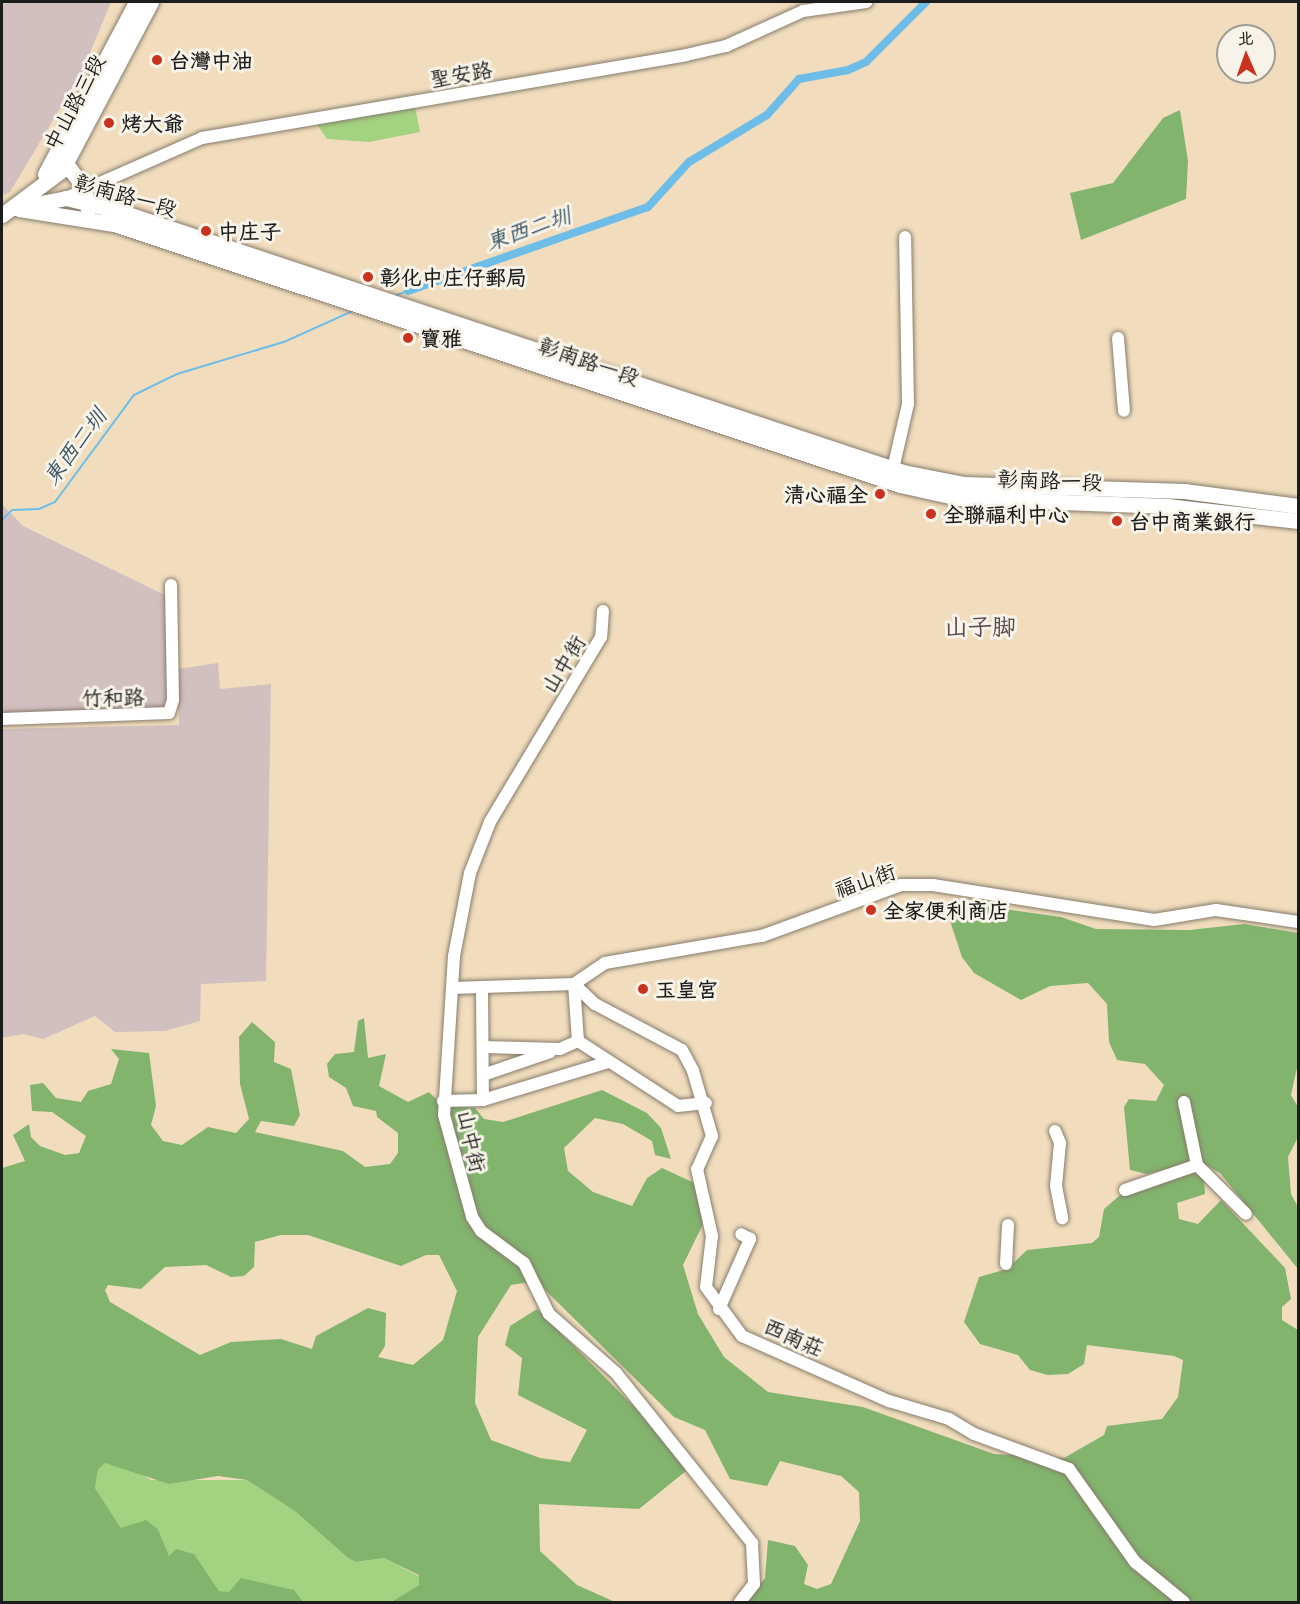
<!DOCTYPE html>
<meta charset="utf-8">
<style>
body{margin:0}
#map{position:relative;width:1300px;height:1604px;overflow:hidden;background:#f1ddbd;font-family:Mali,"LXGW WenKai TC",sans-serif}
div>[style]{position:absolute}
.industrial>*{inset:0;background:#d2bfc0}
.green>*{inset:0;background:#a3d280}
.forest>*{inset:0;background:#82b46e}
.stream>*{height:2px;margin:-1px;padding:0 1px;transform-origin:1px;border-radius:1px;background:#6ebde9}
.canal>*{height:8px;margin:-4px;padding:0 4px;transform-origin:4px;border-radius:4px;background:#6ebde9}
.roads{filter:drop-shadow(0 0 2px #867c6c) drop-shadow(0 0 2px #867c6c)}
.minor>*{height:12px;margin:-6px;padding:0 6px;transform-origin:6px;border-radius:6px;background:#fff}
.major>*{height:15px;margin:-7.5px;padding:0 7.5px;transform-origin:7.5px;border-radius:7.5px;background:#fff}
.dots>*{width:16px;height:16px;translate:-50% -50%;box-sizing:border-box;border:3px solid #f7f3e8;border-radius:50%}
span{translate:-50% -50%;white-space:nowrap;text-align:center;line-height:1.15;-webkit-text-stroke:6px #f7f3e8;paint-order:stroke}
.poi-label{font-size:21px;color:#1c1c1c;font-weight:700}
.left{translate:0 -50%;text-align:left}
.right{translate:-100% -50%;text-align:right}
.street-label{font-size:21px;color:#1c1c1c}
.water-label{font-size:22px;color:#395464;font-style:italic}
.quarter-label{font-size:24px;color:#5a484f}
.frame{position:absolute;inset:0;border:3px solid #1c1c1c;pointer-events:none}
.north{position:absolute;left:1216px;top:24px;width:60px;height:60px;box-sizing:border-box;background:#f7f3e8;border:2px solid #9f9d96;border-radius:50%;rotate:358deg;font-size:16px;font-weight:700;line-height:24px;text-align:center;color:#1c1c1c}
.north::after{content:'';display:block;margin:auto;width:21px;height:27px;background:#c8321e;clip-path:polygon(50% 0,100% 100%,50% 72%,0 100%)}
</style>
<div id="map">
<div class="industrial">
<i style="clip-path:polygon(2px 2px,111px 2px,83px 70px,10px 192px,2px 196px)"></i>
<i style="clip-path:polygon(2px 504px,23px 526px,167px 596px,168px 710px,2px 713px)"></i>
<i style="clip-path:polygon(218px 663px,220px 689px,271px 684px,266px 981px,201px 984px,200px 1021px,165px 1031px,115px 1032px,95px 1016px,43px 1039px,23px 1034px,2px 1038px,2px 729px,179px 725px,178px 669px)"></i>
</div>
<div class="green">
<i style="clip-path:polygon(414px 101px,420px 132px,369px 142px,327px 139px,313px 119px)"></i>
<i style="clip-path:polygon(105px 1463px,125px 1465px,151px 1480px,247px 1480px,296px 1512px,348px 1558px,357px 1562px,384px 1558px,419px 1576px,419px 1585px,391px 1602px,303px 1602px,219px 1591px,211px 1587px,204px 1569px,169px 1557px,158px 1529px,121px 1528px,95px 1488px,98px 1470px)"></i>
</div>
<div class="forest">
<i style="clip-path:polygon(1180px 110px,1188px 161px,1186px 199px,1081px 240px,1070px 193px,1113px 183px,1163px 118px)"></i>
<i style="clip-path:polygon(983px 906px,1061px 917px,1096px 929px,1189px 930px,1244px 924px,1298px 933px,1298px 1063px,1291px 1095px,1298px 1107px,1298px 1137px,1288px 1157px,1291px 1194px,1298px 1207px,1298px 1269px,1220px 1173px,1198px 1161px,1147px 1174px,1130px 1170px,1124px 1107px,1129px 1099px,1156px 1101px,1164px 1085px,1145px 1064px,1117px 1060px,1109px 1042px,1107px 1004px,1088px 983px,1050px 986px,1021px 1000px,974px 973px,962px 957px,947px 912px)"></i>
<i style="clip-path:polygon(evenodd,364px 1018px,368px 1058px,386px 1054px,379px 1086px,408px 1102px,429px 1092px,442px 1105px,475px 1108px,484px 1119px,503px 1122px,602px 1090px,647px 1113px,661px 1128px,671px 1159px,655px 1155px,652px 1141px,623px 1124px,595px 1118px,564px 1148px,568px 1171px,593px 1192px,632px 1206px,647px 1178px,662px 1168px,703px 1187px,705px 1220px,683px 1265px,698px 1314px,724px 1357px,768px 1392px,863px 1407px,994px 1454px,1064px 1458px,1104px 1435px,1107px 1426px,1162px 1419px,1178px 1397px,1183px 1360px,1174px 1356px,1087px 1345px,1084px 1364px,1068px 1374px,1048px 1375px,1030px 1370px,1018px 1355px,980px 1344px,964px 1322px,979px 1277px,1007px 1269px,1027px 1250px,1092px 1243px,1099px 1237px,1104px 1209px,1126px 1190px,1195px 1173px,1204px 1179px,1205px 1194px,1177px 1203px,1179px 1219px,1198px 1224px,1221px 1200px,1285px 1268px,1291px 1299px,1282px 1307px,1282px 1320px,1298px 1330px,1298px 1602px,745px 1602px,765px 1578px,768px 1540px,795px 1546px,808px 1565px,804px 1584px,817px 1589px,831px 1584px,860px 1521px,859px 1492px,841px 1476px,780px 1461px,767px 1486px,730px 1479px,705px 1430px,674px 1417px,536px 1281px,511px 1285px,478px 1337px,475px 1403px,491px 1440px,540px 1458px,570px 1462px,587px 1430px,518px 1395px,522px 1358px,505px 1345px,510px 1326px,537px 1309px,674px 1447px,686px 1471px,639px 1509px,539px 1504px,540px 1551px,577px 1585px,615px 1602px,391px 1602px,419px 1585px,419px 1575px,384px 1558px,356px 1562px,348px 1558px,296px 1512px,247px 1480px,218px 1476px,169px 1484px,105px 1463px,98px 1470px,95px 1488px,121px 1528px,146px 1520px,158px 1529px,169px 1556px,176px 1549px,194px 1554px,219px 1591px,229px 1592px,241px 1578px,294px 1590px,303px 1602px,2px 1602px,2px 1168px,25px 1161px,13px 1135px,29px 1124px,31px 1137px,40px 1146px,65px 1155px,79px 1153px,86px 1136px,52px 1112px,32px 1111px,30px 1085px,43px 1083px,56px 1098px,81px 1102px,88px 1091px,111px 1084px,119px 1059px,111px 1049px,149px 1053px,156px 1106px,151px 1125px,163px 1141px,182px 1145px,208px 1127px,236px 1133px,249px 1119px,240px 1084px,239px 1037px,252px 1022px,275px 1042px,274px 1062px,291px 1069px,300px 1115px,294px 1126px,261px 1121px,255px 1132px,343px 1151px,365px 1167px,390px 1164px,398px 1153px,398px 1133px,377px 1117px,376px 1111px,353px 1106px,346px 1088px,329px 1077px,327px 1064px,335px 1054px,354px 1052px,358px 1021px,364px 1018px,281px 1235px,308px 1235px,401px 1266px,426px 1255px,439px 1255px,457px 1291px,443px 1340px,413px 1365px,378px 1357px,385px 1346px,386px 1313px,368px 1308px,316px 1336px,312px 1349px,281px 1339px,231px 1342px,200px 1355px,110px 1302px,105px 1290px,108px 1285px,141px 1289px,165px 1267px,206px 1265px,231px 1277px,244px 1276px,254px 1267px,255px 1242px,281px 1235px)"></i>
</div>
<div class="stream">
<i style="left:394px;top:296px;width:15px;rotate:-20deg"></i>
<i style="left:2px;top:520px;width:14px;rotate:-45deg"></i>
<i style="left:12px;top:510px;width:27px;rotate:-2deg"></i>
<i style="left:39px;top:509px;width:17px;rotate:-24deg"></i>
<i style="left:55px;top:502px;width:133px;rotate:-53.6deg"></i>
<i style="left:134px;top:395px;width:48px;rotate:-26deg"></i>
<i style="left:177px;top:374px;width:112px;rotate:-16.7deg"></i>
<i style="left:284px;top:342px;width:78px;rotate:-24.3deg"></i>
</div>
<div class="canal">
<i style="left:408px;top:291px;width:254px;rotate:-19.3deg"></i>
<i style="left:648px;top:207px;width:61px;rotate:-47.7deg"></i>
<i style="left:689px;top:162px;width:91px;rotate:-31.1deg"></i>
<i style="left:767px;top:115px;width:48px;rotate:-48.4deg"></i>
<i style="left:799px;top:79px;width:50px;rotate:-10.4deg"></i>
<i style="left:848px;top:70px;width:20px;rotate:-24deg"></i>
<i style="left:866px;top:62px;width:85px;rotate:-45deg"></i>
</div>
<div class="roads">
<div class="minor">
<i style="left:66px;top:198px;width:149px;rotate:-23.8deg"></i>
<i style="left:202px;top:138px;width:491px;rotate:-9.7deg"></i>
<i style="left:686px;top:55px;width:41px;rotate:-12.7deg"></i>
<i style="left:726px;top:46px;width:85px;rotate:-24.4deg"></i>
<i style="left:803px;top:11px;width:64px;rotate:-8.1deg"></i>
<i style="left:1118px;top:338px;width:73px;rotate:85.3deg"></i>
<i style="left:893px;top:469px;width:67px;rotate:-77deg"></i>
<i style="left:908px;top:404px;width:167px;rotate:-91deg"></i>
<i style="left:603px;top:611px;width:26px;rotate:94deg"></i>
<i style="left:601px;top:637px;width:216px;rotate:121deg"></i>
<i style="left:490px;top:822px;width:55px;rotate:111.4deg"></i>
<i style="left:470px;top:873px;width:85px;rotate:100.9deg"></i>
<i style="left:454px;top:956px;width:159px;rotate:93.6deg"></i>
<i style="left:444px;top:1115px;width:106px;rotate:74.6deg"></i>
<i style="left:472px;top:1217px;width:17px;rotate:57deg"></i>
<i style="left:481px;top:1231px;width:54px;rotate:36.7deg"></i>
<i style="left:524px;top:1263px;width:57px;rotate:63.9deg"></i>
<i style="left:549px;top:1314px;width:89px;rotate:41.4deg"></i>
<i style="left:616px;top:1373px;width:218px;rotate:51.3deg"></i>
<i style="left:752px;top:1543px;width:41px;rotate:87.2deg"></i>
<i style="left:754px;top:1584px;width:23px;rotate:128deg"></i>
<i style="left:2px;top:719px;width:167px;rotate:-2.1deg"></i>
<i style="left:169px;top:713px;width:14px;rotate:-73deg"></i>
<i style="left:173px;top:700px;width:115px;rotate:-91deg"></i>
<i style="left:574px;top:984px;width:29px;rotate:44deg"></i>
<i style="left:595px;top:1004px;width:98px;rotate:27.9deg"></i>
<i style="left:682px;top:1050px;width:24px;rotate:62deg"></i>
<i style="left:693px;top:1071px;width:68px;rotate:73.7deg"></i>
<i style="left:712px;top:1136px;width:36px;rotate:114deg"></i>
<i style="left:697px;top:1169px;width:69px;rotate:77.4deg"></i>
<i style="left:712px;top:1236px;width:51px;rotate:96.7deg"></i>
<i style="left:706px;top:1287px;width:61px;rotate:53.7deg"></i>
<i style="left:742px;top:1336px;width:161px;rotate:23.9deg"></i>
<i style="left:889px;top:1401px;width:63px;rotate:16.7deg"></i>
<i style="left:949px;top:1419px;width:29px;rotate:31deg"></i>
<i style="left:974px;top:1434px;width:101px;rotate:20.2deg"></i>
<i style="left:1069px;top:1469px;width:114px;rotate:54.6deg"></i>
<i style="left:1135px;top:1562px;width:63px;rotate:39.2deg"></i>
<i style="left:574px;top:984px;width:57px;rotate:86deg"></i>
<i style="left:452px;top:988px;width:122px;rotate:-1.9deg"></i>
<i style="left:574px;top:984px;width:37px;rotate:-34deg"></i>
<i style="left:605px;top:963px;width:159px;rotate:-9.8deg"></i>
<i style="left:762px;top:936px;width:148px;rotate:-20.1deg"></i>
<i style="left:901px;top:885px;width:32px"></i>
<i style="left:933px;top:885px;width:224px;rotate:9deg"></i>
<i style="left:1154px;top:920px;width:63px;rotate:-9.2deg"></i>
<i style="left:1216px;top:910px;width:83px;rotate:8.3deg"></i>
<i style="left:482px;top:990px;width:110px;rotate:89.5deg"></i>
<i style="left:578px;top:1041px;width:119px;rotate:33deg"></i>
<i style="left:678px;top:1106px;width:28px;rotate:-6deg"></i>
<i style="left:483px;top:1047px;width:77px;rotate:1.5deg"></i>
<i style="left:560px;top:1049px;width:20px;rotate:-24deg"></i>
<i style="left:483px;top:1075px;width:71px;rotate:-18.9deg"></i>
<i style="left:443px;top:1101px;width:40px;rotate:-1.4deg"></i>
<i style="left:483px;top:1100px;width:131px;rotate:-16.9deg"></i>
<i style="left:1184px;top:1102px;width:64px;rotate:78.3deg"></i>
<i style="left:1055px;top:1131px;width:13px;rotate:67deg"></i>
<i style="left:1060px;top:1143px;width:43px;rotate:95.3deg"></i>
<i style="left:1056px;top:1186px;width:33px;rotate:79deg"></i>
<i style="left:1125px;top:1190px;width:76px;rotate:-19.1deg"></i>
<i style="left:1197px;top:1165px;width:69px;rotate:45deg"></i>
<i style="left:1006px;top:1264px;width:39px;rotate:-87deg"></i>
<i style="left:719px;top:1309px;width:77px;rotate:-66.1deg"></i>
<i style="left:750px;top:1239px;width:10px;rotate:-151deg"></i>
</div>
<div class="major">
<i style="left:61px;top:157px;width:38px;rotate:53deg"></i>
<i style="left:84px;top:187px;width:23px;rotate:80deg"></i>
<i style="left:45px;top:174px;width:195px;rotate:-62.1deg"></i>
<i style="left:16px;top:208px;width:51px;rotate:-11.3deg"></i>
<i style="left:66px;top:198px;width:58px;rotate:14deg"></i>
<i style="left:122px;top:212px;width:823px;rotate:18.41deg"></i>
<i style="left:903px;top:472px;width:61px;rotate:11.3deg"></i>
<i style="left:963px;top:484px;width:221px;rotate:1.8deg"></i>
<i style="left:1184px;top:491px;width:115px;rotate:7.5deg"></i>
<i style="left:19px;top:209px;width:96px;rotate:9deg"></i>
<i style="left:114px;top:224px;width:828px;rotate:18.37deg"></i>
<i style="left:900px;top:485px;width:60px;rotate:12.4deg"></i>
<i style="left:959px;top:498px;width:208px;rotate:2.2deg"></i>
<i style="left:1167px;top:506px;width:132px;rotate:6.5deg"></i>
<i style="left:2px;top:215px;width:75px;rotate:-36.9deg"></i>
<i style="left:62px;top:170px;width:190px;rotate:-62.1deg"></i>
</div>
</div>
<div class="dots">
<i style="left:157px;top:60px;background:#c8321e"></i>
<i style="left:109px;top:123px;background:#c8321e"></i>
<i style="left:206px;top:231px;background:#c8321e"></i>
<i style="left:368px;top:277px;background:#c8321e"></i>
<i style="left:408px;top:338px;background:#c8321e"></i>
<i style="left:880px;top:494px;background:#c8321e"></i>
<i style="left:931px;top:514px;background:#c8321e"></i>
<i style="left:1117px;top:521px;background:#c8321e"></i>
<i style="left:871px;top:910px;background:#c8321e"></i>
<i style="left:643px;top:989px;background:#c8321e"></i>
</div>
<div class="poi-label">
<span class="left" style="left:169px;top:60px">台灣中油</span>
<span class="left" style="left:121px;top:123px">烤大爺</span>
<span class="left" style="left:218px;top:231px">中庄子</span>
<span class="left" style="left:380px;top:277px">彰化中庄仔郵局</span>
<span class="left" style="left:420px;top:338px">寶雅</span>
<span class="right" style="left:868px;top:494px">清心福全</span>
<span class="left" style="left:943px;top:514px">全聯福利中心</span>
<span class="left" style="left:1129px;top:521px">台中商業銀行</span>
<span class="left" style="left:883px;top:910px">全家便利商店</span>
<span class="left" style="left:655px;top:989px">玉皇宮</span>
</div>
<div class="street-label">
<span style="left:461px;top:74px;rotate:-10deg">聖安路</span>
<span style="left:74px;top:102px;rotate:-62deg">中山路三段</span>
<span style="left:126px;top:195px;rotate:16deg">彰南路一段</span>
<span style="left:589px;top:361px;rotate:19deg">彰南路一段</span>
<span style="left:1050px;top:480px;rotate:2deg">彰南路一段</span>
<span style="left:563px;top:664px;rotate:-59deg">山中街</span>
<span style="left:113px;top:697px;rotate:-1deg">竹和路</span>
<span style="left:865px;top:880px;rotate:-19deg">福山街</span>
<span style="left:472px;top:1141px;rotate:77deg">山中街</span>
<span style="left:794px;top:1337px;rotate:24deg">西南莊</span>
</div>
<div class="water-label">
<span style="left:528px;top:228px;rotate:-19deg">東西二圳</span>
<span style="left:74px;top:446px;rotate:-53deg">東西二圳</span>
</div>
<div class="quarter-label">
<span style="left:980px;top:626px">山子脚</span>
</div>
<div class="frame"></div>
<div class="north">北</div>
</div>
